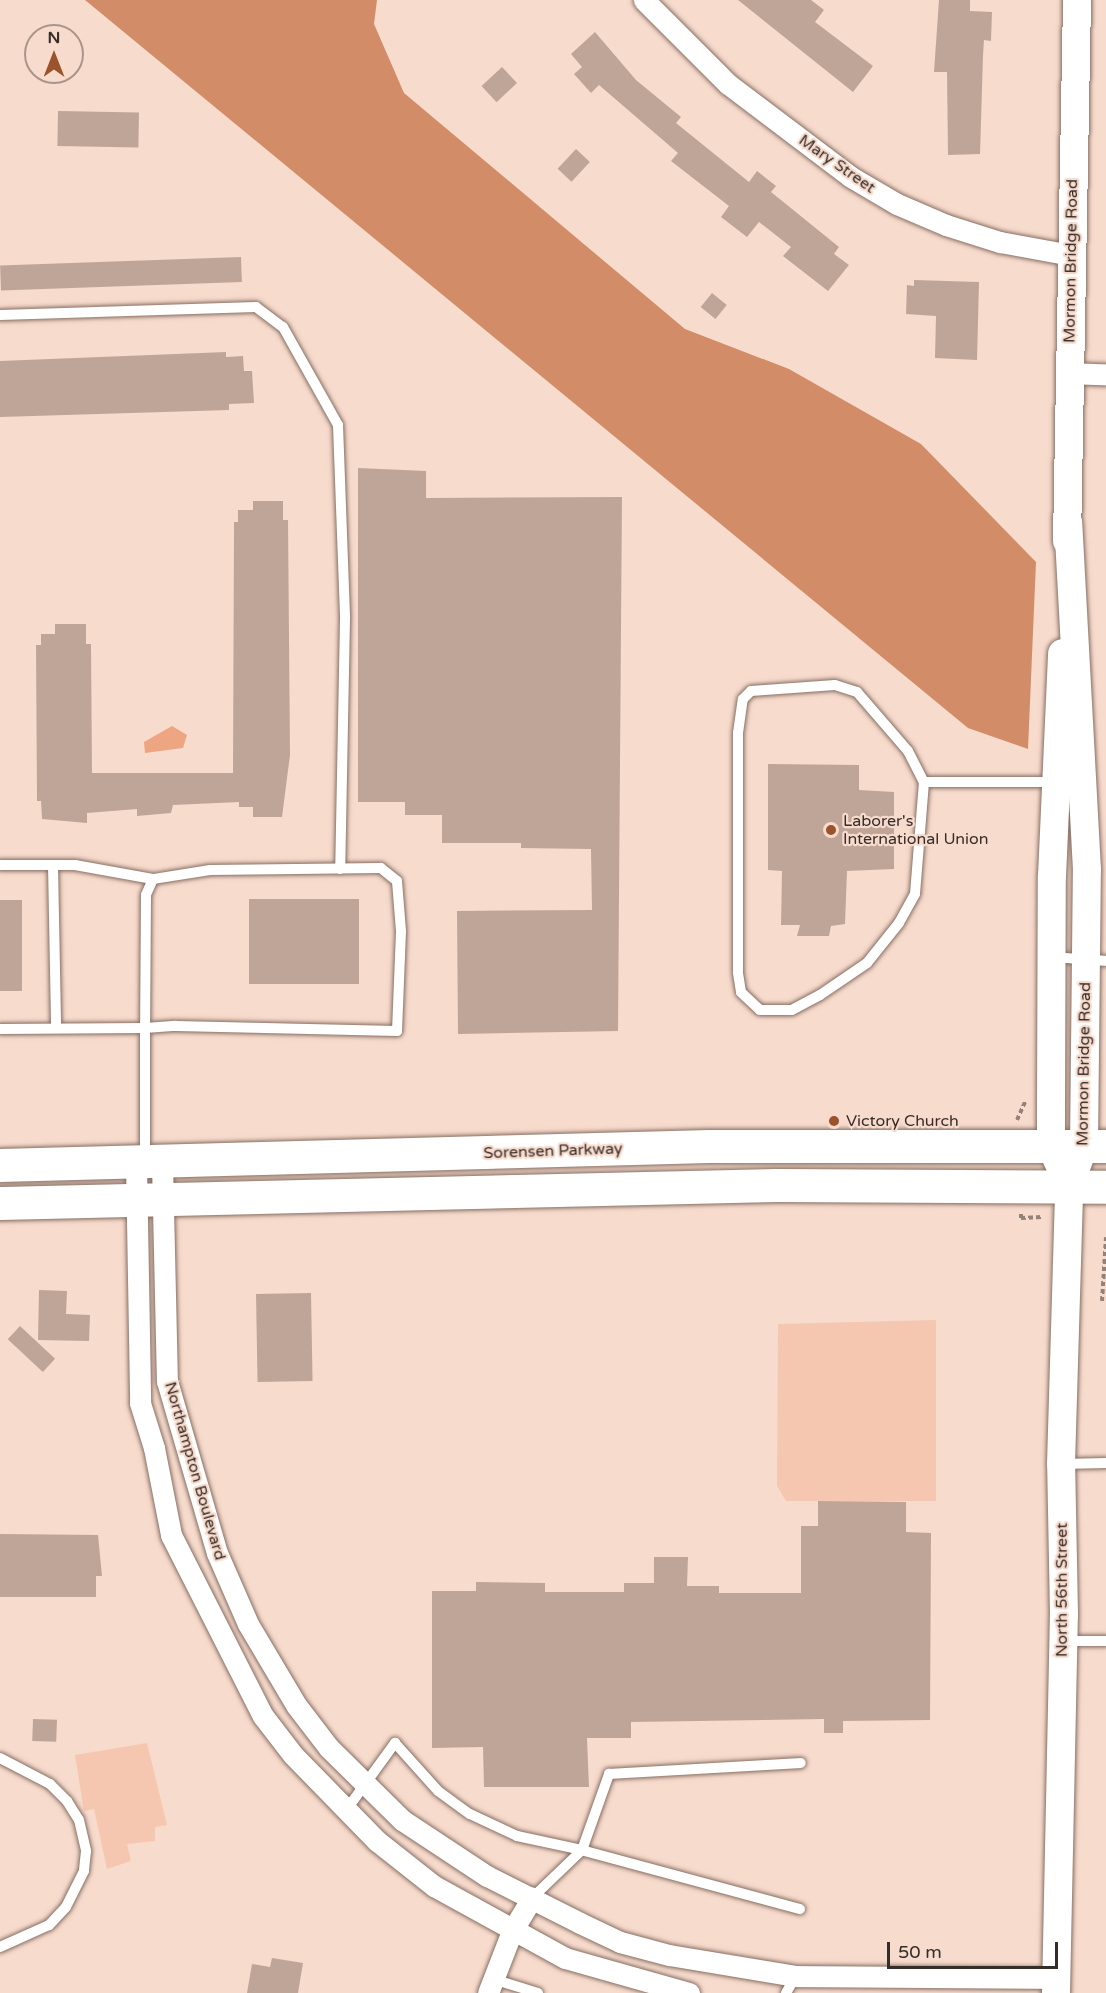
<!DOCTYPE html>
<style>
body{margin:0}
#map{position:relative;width:1106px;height:1993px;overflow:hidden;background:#f7dbcd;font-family:"Varela Round",sans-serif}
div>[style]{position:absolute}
.green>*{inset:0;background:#f5c7b0}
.forest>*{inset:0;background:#d28d68}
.water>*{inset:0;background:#eda681}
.building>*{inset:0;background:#bfa598;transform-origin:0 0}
.path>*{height:4px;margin-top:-2px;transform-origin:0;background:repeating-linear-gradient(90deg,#948178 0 4.5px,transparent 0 7.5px)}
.roads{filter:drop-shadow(0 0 2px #876f63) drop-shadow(0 0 2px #876f63)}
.lane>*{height:10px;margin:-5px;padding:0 5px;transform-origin:5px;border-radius:5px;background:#fff}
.street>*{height:21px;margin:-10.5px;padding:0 10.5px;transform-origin:10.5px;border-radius:10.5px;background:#fff}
.secondary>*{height:28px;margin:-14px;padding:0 14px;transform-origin:14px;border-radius:14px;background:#fff}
.primary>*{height:33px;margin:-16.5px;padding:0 16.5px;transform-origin:16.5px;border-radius:16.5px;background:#fff}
.dots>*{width:16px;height:16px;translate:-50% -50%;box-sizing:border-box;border:3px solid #f7dbcd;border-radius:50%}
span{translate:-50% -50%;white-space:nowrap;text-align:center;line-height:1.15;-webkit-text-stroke:4.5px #f7dbcd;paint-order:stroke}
.street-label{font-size:16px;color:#372d28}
.poi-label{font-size:16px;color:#372d28}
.left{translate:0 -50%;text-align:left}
.north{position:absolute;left:24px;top:24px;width:60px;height:60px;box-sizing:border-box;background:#f7dbcd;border:2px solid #aa958b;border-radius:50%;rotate:0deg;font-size:16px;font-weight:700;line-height:24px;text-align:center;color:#372d28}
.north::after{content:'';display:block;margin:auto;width:21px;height:27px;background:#9a532b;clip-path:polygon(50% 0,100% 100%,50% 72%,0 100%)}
.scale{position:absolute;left:887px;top:1942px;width:171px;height:27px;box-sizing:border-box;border:3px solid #372d28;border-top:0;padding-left:8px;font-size:18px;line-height:21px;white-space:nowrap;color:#372d28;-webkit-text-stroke:4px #f7dbcd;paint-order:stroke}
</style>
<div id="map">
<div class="green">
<i style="clip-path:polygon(936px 1320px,936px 1501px,786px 1501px,777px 1486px,778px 1324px)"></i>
<i style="clip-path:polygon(147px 1743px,167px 1825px,155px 1827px,155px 1841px,127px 1844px,131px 1861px,107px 1869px,94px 1809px,84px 1811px,75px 1755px)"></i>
</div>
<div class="forest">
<i style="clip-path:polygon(85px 0,377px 0,374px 24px,404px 93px,685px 329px,789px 369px,921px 444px,1036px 562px,1028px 749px,968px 728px)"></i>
</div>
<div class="water">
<i style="clip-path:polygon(172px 726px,187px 735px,183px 748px,145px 753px,144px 742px)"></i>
</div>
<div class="building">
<i style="clip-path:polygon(738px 0,811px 0,824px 10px,815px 22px,873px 66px,853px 92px)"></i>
<i style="clip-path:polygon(939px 0,970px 0,970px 11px,992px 12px,991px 41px,984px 40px,983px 56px,980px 154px,948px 155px,947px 72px,934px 72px)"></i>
<i style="clip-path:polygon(595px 32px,636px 80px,681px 117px,676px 123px,749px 182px,757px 171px,776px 186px,771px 192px,839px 247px,834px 254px,849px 265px,828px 291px,783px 256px,791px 247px,759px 222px,747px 237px,721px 217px,729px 206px,671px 161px,678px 153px,599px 85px,591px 93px,574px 74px,582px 67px,571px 54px)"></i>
<i style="left:502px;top:67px;width:22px;height:28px;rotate:47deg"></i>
<i style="left:58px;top:111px;width:81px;height:35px;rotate:1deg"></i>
<i style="left:576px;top:149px;width:19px;height:27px;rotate:43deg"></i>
<i style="left:241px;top:257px;width:25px;height:241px;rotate:88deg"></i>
<i style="clip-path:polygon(914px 280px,979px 282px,977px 360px,935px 358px,936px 316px,906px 314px,907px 285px,914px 286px)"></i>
<i style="left:712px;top:293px;width:19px;height:18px;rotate:39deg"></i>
<i style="clip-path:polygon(226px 352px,226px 357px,243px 356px,244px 371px,252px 371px,254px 403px,229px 404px,229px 410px,0 417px,0 361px)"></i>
<i style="clip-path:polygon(358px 468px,426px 471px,426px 498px,622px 497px,618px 1031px,458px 1034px,457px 911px,592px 910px,591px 849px,521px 848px,521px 843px,442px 843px,442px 815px,405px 815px,405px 802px,358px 802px)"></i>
<i style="clip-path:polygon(253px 501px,283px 501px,283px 520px,288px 520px,290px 755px,282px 817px,253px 817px,253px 807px,239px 807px,239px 802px,173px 805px,171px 813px,137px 816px,137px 809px,87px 813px,87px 823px,42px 819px,41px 801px,37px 801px,36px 645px,41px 645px,41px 634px,55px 634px,55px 624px,86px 624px,86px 644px,91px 644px,92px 773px,233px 773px,234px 522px,238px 522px,238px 510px,253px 510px)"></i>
<i style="clip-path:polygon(768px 764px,859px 765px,859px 790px,894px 792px,894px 869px,847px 871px,845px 924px,831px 926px,829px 936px,797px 936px,800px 925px,781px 925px,782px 871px,768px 870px)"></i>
<i style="left:359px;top:899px;width:85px;height:110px;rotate:90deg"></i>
<i style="left:0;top:900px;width:22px;height:91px"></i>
<i style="clip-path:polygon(39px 1290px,67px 1291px,66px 1314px,90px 1315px,89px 1341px,38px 1340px)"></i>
<i style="left:311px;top:1293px;width:88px;height:55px;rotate:89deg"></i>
<i style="left:20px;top:1326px;width:48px;height:18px;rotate:43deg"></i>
<i style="clip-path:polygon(818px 1501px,906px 1502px,906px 1532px,931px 1533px,930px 1720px,843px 1721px,843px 1733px,824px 1733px,824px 1719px,631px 1722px,631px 1738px,587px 1738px,589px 1787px,484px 1787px,483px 1747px,432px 1748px,432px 1591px,476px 1591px,476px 1582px,545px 1583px,545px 1592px,624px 1592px,624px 1583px,654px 1583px,654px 1557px,688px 1557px,687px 1586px,719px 1586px,719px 1593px,801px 1593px,801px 1526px,818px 1526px)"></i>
<i style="clip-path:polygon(0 1534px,98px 1535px,102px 1576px,96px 1576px,96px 1597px,0 1597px)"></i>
<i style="left:33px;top:1719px;width:24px;height:22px;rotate:2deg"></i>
<i style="clip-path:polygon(272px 1958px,303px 1963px,298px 1993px,247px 1993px,252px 1964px,270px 1967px)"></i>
</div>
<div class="path">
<i style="left:1017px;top:1120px;width:20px;rotate:-66deg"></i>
<i style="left:1021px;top:1214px;width:4px;rotate:90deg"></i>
<i style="left:1021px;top:1218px;width:21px;rotate:-3deg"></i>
<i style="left:1102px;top:1301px;width:64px;rotate:-86.4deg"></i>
</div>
<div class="roads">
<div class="lane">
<i style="left:0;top:315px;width:256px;rotate:-1.8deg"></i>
<i style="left:256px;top:307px;width:34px;rotate:37deg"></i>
<i style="left:283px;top:327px;width:112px;rotate:60.7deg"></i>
<i style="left:338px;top:425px;width:194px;rotate:87.9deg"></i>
<i style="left:345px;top:619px;width:250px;rotate:91.1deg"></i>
<i style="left:924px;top:782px;width:112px;rotate:94.6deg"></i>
<i style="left:915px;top:894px;width:33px;rotate:119deg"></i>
<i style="left:899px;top:923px;width:51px;rotate:128.7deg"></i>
<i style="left:867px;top:963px;width:57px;rotate:145.8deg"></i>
<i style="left:820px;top:995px;width:32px;rotate:152deg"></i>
<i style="left:792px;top:1010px;width:32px;rotate:180deg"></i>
<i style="left:760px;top:1010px;width:26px;rotate:-137deg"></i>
<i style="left:741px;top:992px;width:20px;rotate:-99deg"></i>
<i style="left:738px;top:972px;width:239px;rotate:-90deg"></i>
<i style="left:738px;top:733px;width:34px;rotate:-82deg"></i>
<i style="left:743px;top:699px;width:11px;rotate:-45deg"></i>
<i style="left:751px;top:691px;width:84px;rotate:-4.1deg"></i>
<i style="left:835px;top:685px;width:23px;rotate:18deg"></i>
<i style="left:857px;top:692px;width:78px;rotate:49.2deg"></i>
<i style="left:908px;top:751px;width:35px;rotate:63deg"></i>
<i style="left:924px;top:782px;width:132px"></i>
<i style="left:0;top:865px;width:75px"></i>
<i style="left:75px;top:865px;width:79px;rotate:10.2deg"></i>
<i style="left:53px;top:865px;width:163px;rotate:88.9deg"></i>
<i style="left:1052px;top:957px;width:54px;rotate:4.2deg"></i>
<i style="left:0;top:1029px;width:145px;rotate:-0.4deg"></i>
<i style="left:145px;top:1028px;width:31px;rotate:-4deg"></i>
<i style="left:176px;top:1026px;width:221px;rotate:1.3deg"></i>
<i style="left:397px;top:1031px;width:100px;rotate:-87.7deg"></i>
<i style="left:401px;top:931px;width:50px;rotate:-94.6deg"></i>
<i style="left:397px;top:881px;width:21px;rotate:-141deg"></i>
<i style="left:381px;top:868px;width:171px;rotate:179.3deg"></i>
<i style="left:210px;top:870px;width:58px;rotate:171deg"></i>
<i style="left:153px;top:879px;width:17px;rotate:114deg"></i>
<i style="left:146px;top:895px;width:133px;rotate:90.4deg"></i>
<i style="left:145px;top:1028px;width:129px;rotate:90deg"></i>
<i style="left:1062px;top:1464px;width:44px;rotate:-1.3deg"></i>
<i style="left:1063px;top:1641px;width:43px"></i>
<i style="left:0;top:1758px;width:56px;rotate:27.5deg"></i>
<i style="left:50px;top:1784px;width:24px;rotate:45deg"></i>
<i style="left:67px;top:1801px;width:22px;rotate:58deg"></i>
<i style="left:79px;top:1820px;width:32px;rotate:77deg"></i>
<i style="left:86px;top:1851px;width:20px;rotate:96deg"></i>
<i style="left:84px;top:1871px;width:40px;rotate:116.6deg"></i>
<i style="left:66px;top:1907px;width:25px;rotate:133deg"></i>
<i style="left:49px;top:1925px;width:54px;rotate:155.8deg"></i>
<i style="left:347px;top:1809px;width:82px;rotate:-54deg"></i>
<i style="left:395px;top:1743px;width:64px;rotate:48.1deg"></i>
<i style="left:438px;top:1791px;width:39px;rotate:36deg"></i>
<i style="left:470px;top:1814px;width:52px;rotate:25.1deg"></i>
<i style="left:517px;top:1836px;width:66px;rotate:12.2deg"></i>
<i style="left:532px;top:1898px;width:69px;rotate:-43.8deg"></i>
<i style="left:800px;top:1909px;width:226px;rotate:-164.9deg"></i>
<i style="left:582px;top:1850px;width:81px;rotate:-70.4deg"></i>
<i style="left:609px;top:1774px;width:192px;rotate:-3.3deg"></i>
<i style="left:496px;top:1980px;width:44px;rotate:17.2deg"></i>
<i style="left:786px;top:1993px;width:20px;rotate:-60deg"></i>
</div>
<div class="street">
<i style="left:644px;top:0;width:119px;rotate:45deg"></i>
<i style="left:728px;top:84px;width:154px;rotate:37.1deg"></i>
<i style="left:851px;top:177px;width:53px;rotate:30.4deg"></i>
<i style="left:897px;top:204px;width:53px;rotate:23.2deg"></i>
<i style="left:946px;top:225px;width:57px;rotate:17.5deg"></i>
<i style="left:1000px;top:242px;width:72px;rotate:10.4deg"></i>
<i style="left:1069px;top:373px;width:37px;rotate:2deg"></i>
<i style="left:136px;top:1163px;width:240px;rotate:89deg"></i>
<i style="left:140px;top:1403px;width:47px;rotate:72.7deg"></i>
<i style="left:154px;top:1448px;width:89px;rotate:78.9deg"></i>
<i style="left:171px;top:1535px;width:203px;rotate:63.1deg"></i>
<i style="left:263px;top:1716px;width:49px;rotate:52.4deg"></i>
<i style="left:293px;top:1755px;width:120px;rotate:45.7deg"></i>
<i style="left:377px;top:1841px;width:73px;rotate:38.3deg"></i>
<i style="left:434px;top:1886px;width:149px;rotate:28.8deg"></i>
<i style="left:565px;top:1958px;width:129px;rotate:15.8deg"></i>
<i style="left:162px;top:1163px;width:218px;rotate:88.7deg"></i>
<i style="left:167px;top:1381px;width:179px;rotate:73.8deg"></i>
<i style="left:217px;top:1553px;width:77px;rotate:66.4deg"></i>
<i style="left:248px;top:1624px;width:94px;rotate:59.3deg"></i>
<i style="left:296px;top:1705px;width:54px;rotate:52.5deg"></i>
<i style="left:329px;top:1748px;width:103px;rotate:44.6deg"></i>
<i style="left:402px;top:1820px;width:102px;rotate:33.4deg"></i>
<i style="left:487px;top:1876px;width:104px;rotate:26.8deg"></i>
<i style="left:580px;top:1923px;width:44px;rotate:25.4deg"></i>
<i style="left:620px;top:1942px;width:51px;rotate:14.9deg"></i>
<i style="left:669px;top:1955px;width:129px;rotate:9.4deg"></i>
<i style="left:796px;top:1976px;width:261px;rotate:0.4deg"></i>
<i style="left:488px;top:1993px;width:66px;rotate:-68.8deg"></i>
<i style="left:512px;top:1931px;width:39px;rotate:-59deg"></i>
</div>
<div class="secondary">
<i style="left:1067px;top:541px;width:541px;rotate:-88.94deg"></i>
<i style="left:1060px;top:1166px;width:21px;rotate:-115deg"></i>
<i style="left:1051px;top:1147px;width:41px;rotate:-90deg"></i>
<i style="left:1051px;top:1106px;width:230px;rotate:-89.8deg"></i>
<i style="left:1052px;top:876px;width:223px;rotate:-87.4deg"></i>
<i style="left:1056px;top:1993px;width:379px;rotate:-88.8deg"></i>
<i style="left:1064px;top:1614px;width:150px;rotate:-91.1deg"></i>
<i style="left:1061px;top:1464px;width:277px;rotate:-88.3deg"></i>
<i style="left:1069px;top:1187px;width:44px;rotate:-69.9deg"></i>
<i style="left:1084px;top:1146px;width:276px;rotate:-89.4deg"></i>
<i style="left:1087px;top:870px;width:348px;rotate:-93.1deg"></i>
</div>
<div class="primary">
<i style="left:0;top:1165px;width:709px;rotate:-1.54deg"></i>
<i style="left:709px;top:1146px;width:397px"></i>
<i style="left:0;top:1203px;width:776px;rotate:-1.33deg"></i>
<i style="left:776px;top:1185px;width:330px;rotate:0.3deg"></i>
</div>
</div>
<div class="dots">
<i style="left:831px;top:830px;background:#9a532b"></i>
<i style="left:834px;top:1121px;background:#9a532b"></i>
</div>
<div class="street-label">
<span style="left:837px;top:164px;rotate:35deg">Mary Street</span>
<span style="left:1071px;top:261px;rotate:-89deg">Mormon Bridge Road</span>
<span style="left:1084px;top:1064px;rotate:-89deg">Mormon Bridge Road</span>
<span style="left:553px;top:1151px;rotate:-2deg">Sorensen Parkway</span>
<span style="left:195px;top:1471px;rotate:74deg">Northampton Boulevard</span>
<span style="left:1062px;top:1590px;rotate:-90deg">North 56th Street</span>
</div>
<div class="poi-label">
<span class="left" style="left:843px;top:830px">Laborer's<br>International Union</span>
<span class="left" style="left:846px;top:1121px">Victory Church</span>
</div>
<div class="north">N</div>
<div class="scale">50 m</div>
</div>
